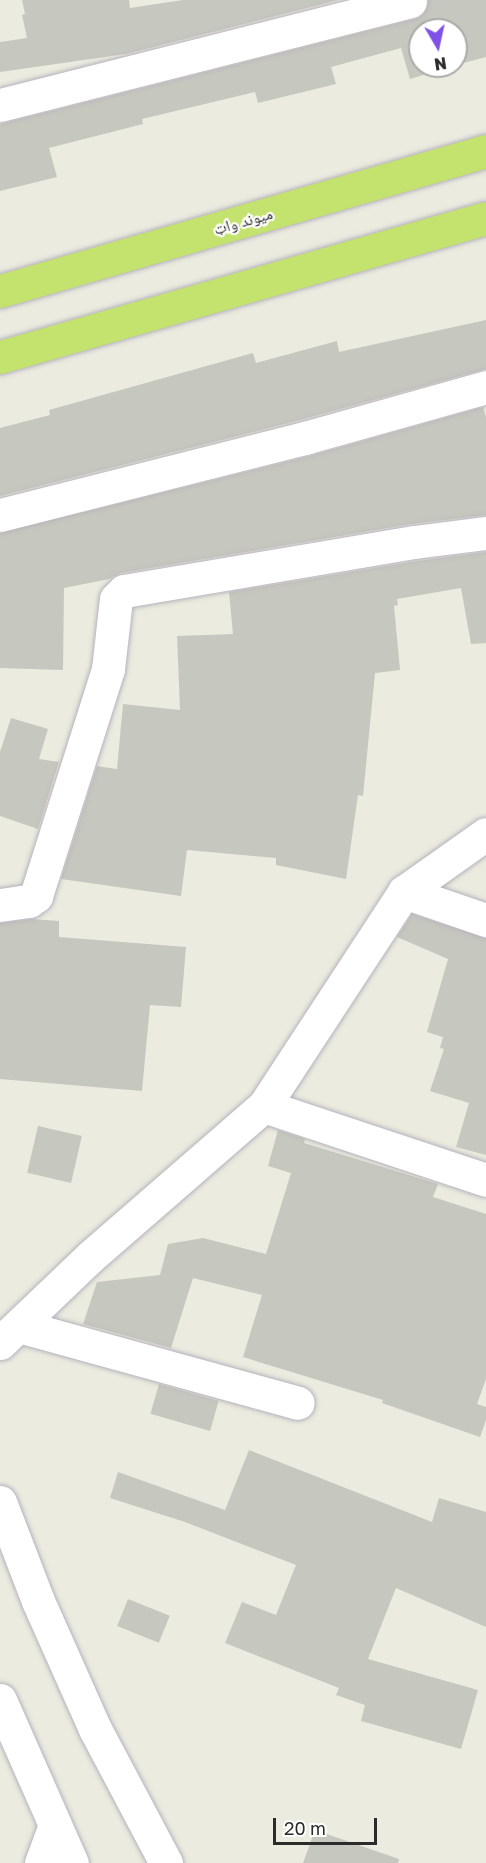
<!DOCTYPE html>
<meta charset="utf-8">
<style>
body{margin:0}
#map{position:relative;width:486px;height:1863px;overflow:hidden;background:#ebebdf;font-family:"Golos Text","Noto Naskh Arabic",sans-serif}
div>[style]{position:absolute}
.building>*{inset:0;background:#c6c7be;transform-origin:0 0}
.roads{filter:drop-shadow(0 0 2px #b6b2bd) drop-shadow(0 0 2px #b6b2bd)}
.minor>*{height:33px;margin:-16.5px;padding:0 16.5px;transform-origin:16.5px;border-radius:16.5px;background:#fff}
.major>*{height:33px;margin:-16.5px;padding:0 16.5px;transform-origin:16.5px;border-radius:16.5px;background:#c3e26e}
span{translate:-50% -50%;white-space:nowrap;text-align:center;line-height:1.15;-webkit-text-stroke:4.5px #fff;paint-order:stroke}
.street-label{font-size:16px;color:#2b2b2b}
.north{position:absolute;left:408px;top:18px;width:60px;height:60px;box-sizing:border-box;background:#fff;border:2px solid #aaa;border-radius:50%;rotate:171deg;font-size:16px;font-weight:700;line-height:24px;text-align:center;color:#2b2b2b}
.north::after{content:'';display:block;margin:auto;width:21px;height:27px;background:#8051e7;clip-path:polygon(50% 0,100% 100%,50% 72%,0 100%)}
.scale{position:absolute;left:273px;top:1818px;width:104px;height:27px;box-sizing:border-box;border:3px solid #2b2b2b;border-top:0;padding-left:8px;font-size:18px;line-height:21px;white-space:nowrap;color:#2b2b2b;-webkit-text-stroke:4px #fff;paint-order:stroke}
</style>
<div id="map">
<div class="building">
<i style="clip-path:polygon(22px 0,129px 0,130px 8px,183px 0,338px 0,126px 54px,0 72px,0 42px,27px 38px,22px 15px,25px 14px)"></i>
<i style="clip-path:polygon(428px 0,486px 0,486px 57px,456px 65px,456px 30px,420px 30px,420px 66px,453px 66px,410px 79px,401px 48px,331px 67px,336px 84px,258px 103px,255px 92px,142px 119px,143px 124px,49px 148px,57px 177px,0 191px,0 124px,415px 19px,423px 14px)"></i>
<i style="clip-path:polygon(486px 320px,486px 369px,300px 420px,0 496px,0 428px,50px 415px,49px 410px,253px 353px,256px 363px,337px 341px,339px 352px)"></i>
<i style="clip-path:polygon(483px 407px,486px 417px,486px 515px,411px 524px,121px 573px,109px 579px,64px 588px,63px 670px,0 668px,0 533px,310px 456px)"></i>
<i style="clip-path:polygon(486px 552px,486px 643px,471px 644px,461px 588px,397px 599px,398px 605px,394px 606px,400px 670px,375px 673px,363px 796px,358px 795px,346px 879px,276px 865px,276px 858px,187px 850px,181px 896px,61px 879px,97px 766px,117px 769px,123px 704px,180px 710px,177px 636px,233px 634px,229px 592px,417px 561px)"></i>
<i style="clip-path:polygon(11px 718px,48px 729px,39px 759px,59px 762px,38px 829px,0 816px,0 752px)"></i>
<i style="clip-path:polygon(412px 914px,486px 938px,486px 1155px,456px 1147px,469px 1103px,430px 1091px,444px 1049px,440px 1048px,443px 1037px,427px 1032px,448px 959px,397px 937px)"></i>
<i style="clip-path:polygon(32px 919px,59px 921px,59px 937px,186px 947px,181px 1007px,150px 1005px,142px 1091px,0 1079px,0 923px)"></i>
<i style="left:38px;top:1126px;width:45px;height:48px;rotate:13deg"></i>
<i style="clip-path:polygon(278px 1130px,305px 1139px,304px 1143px,438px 1184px,433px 1197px,486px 1214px,486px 1379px,477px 1404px,486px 1407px,486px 1420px,480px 1437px,382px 1403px,383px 1400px,243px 1357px,262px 1295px,193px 1278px,171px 1348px,83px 1324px,97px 1282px,160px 1275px,168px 1244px,203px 1238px,266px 1254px,291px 1173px,268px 1166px)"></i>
<i style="left:159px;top:1384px;width:62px;height:31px;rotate:16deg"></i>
<i style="clip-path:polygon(249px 1450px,432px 1522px,439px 1498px,486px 1512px,486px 1627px,396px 1588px,368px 1659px,478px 1690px,461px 1749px,361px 1721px,365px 1705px,336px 1695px,339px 1688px,225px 1643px,242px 1602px,276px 1615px,296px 1565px,185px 1522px,110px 1498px,118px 1472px,225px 1510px)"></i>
<i style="left:128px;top:1599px;width:45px;height:29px;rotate:22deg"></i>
<i style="clip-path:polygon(315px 1830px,399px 1859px,398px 1863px,303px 1863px)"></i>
</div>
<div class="roads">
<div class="minor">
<i style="left:0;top:105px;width:423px;rotate:-14.2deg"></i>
<i style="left:0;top:515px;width:315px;rotate:-14.2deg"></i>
<i style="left:305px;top:438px;width:188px;rotate:-15.7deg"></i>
<i style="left:404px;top:892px;width:87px;rotate:18.9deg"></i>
<i style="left:0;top:905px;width:29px;rotate:-8deg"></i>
<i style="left:29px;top:901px;width:9px;rotate:-36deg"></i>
<i style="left:36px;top:896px;width:238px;rotate:-72.4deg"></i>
<i style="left:108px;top:669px;width:70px;rotate:-83.5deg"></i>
<i style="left:116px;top:599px;width:11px;rotate:-45deg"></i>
<i style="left:124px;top:591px;width:294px;rotate:-9.6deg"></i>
<i style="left:414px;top:542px;width:73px;rotate:-7.1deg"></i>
<i style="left:264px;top:1106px;width:234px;rotate:18.4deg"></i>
<i style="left:19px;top:1326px;width:289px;rotate:15.4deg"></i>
<i style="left:0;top:1343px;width:124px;rotate:-43.7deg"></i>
<i style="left:90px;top:1257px;width:230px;rotate:-41deg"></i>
<i style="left:264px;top:1106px;width:256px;rotate:-56.8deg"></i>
<i style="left:404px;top:892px;width:100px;rotate:-35.3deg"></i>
<i style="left:0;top:1502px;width:106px;rotate:69deg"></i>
<i style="left:38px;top:1601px;width:140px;rotate:66deg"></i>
<i style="left:95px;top:1729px;width:152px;rotate:62.1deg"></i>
<i style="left:0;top:1700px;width:178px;rotate:66.2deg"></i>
<i style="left:41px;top:1863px;width:40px;rotate:-69.8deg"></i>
</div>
<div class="major">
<i style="left:0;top:291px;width:506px;rotate:-16.07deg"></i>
<i style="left:0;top:357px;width:505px;rotate:-15.96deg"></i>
</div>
</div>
<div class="street-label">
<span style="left:243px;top:221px;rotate:-16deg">میوند واټ</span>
</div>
<div class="north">N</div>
<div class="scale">20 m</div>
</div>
